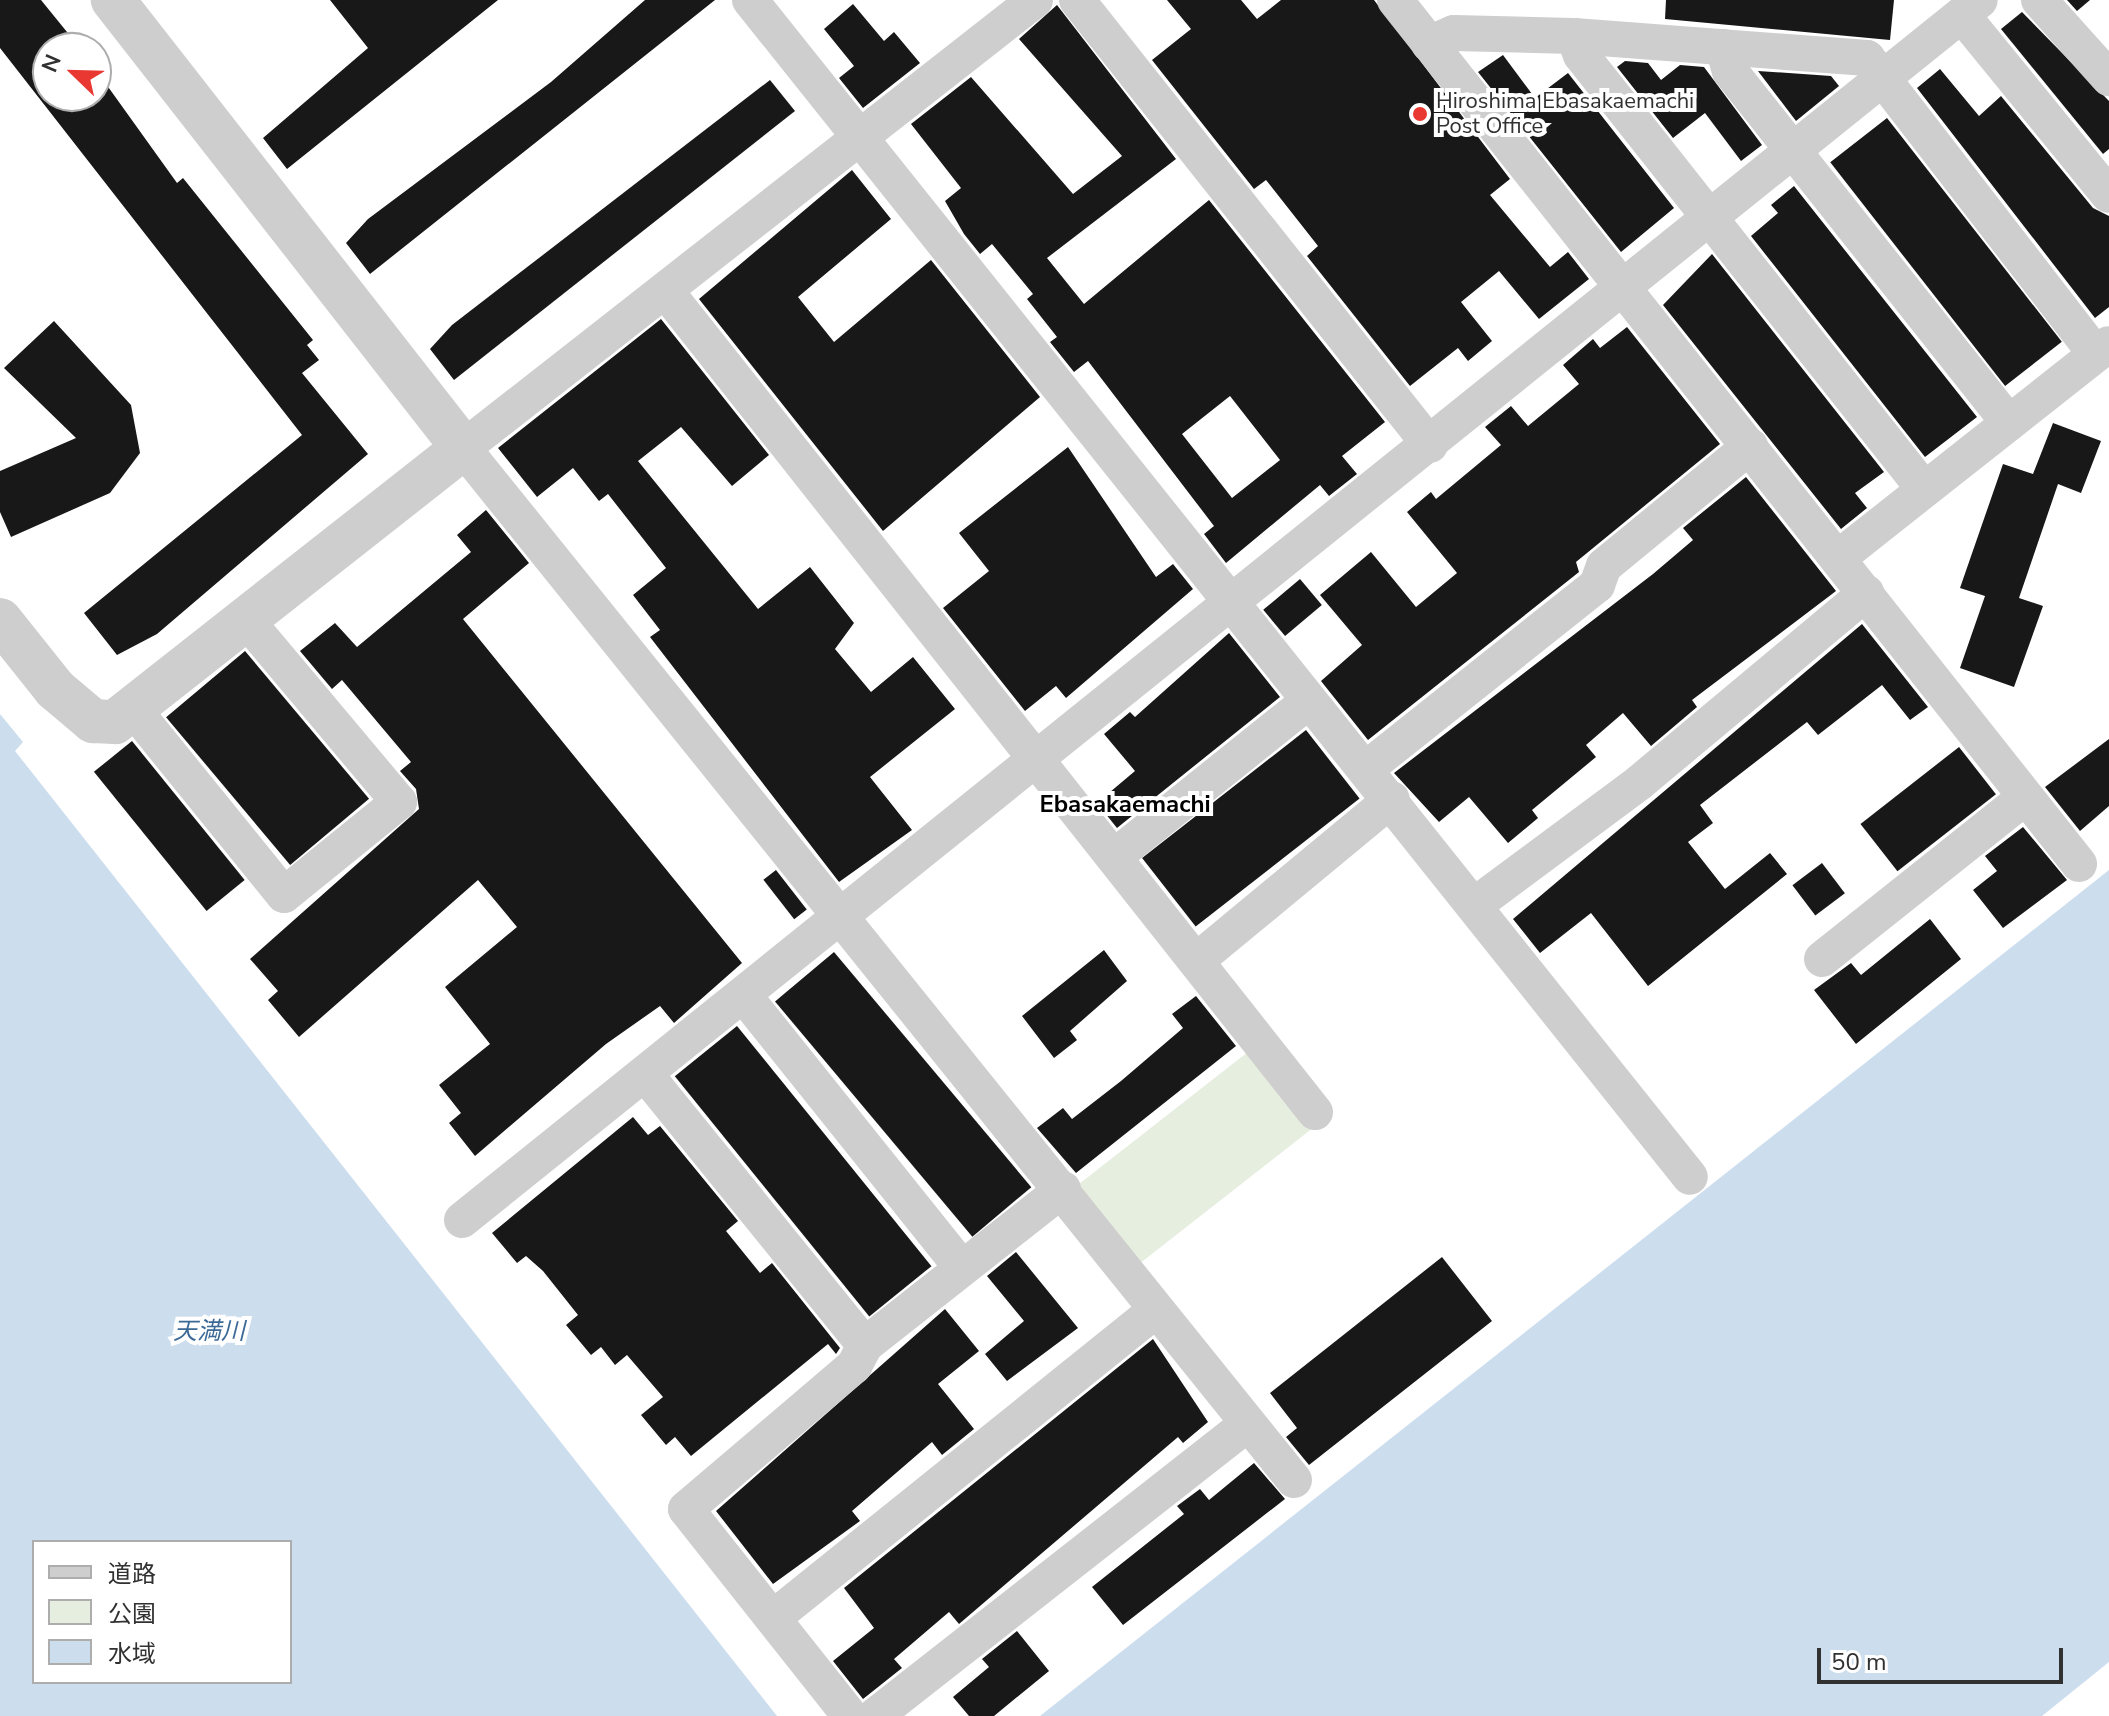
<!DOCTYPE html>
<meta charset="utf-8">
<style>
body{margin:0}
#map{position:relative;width:2109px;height:1716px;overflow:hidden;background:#fff;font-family:"Nunito Sans","Noto Sans JP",sans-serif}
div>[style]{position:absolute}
.green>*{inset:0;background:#e6eedf;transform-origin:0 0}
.water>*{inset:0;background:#cde}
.building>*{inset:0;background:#181818;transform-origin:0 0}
.minor>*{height:36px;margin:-18px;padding:0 18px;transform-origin:18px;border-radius:18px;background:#cecece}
.tertiary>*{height:44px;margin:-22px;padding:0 22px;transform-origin:22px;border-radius:22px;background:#cecece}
.dots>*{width:22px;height:22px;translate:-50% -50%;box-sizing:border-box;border:4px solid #fff;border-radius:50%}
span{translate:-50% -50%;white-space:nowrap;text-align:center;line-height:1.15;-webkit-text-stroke:8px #fff;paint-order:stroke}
.poi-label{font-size:22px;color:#313131}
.left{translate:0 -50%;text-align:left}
.neighbourhood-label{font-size:24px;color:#000;font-weight:700}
.water-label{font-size:24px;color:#3c6a96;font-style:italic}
.legend{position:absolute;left:32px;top:1540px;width:260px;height:144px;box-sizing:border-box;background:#fff;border:2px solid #adadad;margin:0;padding:10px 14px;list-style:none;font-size:24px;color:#313131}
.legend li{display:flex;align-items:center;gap:16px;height:40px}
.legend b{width:40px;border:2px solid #adadad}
.north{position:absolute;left:32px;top:32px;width:80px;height:80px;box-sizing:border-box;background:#fff;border:2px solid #adadad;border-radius:50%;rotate:293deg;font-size:22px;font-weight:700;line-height:32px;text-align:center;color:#313131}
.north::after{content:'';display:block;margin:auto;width:28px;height:36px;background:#e93832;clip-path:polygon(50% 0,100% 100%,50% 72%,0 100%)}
.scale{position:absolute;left:1817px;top:1648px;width:246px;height:36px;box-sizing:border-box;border:4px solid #313131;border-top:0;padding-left:10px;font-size:24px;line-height:28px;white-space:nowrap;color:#313131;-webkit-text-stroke:6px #fff;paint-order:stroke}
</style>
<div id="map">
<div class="green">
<i style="left:1253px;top:1048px;width:100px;height:226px;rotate:52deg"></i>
</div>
<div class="water">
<i style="clip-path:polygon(evenodd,0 714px,23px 742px,15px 751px,777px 1716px,0 1716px,0 714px,34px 1542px,290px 1542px,290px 1682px,34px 1682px,34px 1542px)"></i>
<i style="clip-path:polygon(2109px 870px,2109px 1662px,2042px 1716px,1040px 1716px)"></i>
</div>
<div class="building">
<i style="clip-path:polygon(0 0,41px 0,80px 48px,48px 48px,48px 96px,96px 96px,96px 70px,177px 183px,183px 178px,313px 340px,307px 345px,319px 360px,302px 373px,368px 454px,157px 634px,117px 655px,84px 613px,302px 435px,0 48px)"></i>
<i style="clip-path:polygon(330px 0,498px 0,287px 169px,263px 138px,368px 48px)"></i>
<i style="clip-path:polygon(645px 0,715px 0,370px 274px,346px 243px,368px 219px,551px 82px)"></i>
<i style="clip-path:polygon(1167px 0,1241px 0,1257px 19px,1281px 0,1374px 0,1510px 179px,1490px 195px,1550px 267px,1568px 252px,1589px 279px,1539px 319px,1499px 271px,1461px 302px,1492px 341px,1468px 361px,1458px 348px,1410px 386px,1307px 256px,1318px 246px,1266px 180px,1254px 189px,1152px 60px,1191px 29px)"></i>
<i style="clip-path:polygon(1666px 0,1894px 0,1890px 40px,1665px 19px)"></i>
<i style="clip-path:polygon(2067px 0,2090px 0,2077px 11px)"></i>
<i style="clip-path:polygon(853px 4px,884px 41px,894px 32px,920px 63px,863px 108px,839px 78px,854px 66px,824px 29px)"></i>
<i style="clip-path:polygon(evenodd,1057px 5px,1176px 159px,1047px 258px,1084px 304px,1209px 200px,1385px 422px,1342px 456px,1357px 474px,1329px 496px,1320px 485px,1226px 563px,1204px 534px,1214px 526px,1088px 361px,1074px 372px,1050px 342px,1057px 337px,1027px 299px,1033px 294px,992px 244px,980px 254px,964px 234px,945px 201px,961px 188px,911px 124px,971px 77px,1073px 194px,1122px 156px,1019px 39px,1057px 5px,1230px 396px,1280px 460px,1232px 498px,1182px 434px,1230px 396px)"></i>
<i style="clip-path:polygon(2022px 12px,2109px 101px,2109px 149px,2103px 154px,2001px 29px)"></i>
<i style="clip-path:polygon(1503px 55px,1535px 98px,1568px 73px,1674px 208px,1621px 252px,1478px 72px)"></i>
<i style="clip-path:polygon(1625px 61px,1648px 63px,1661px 80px,1680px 65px,1704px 67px,1762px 145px,1741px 161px,1705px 113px,1673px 138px,1617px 67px)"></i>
<i style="clip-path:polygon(1940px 69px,1979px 116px,2001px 96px,2093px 208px,2109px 216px,2109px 307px,2095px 318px,1917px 88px)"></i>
<i style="clip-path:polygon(1758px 71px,1831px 76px,1839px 86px,1796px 121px)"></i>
<i style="clip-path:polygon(770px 80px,795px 111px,454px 380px,430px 349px,452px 325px)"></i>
<i style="left:1887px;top:118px;width:284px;height:72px;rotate:52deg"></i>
<i style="clip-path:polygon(852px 170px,891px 219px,798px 297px,834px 342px,931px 260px,1040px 397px,883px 531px,699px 299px)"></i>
<i style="clip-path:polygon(1794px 186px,1977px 417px,1925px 457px,1751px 236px,1778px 213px,1771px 205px)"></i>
<i style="clip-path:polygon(1712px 254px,1884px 472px,1855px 493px,1867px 508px,1841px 529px,1663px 305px)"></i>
<i style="clip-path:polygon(661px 319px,769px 455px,732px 486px,681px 427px,638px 461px,758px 609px,810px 567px,854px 623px,835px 649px,871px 692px,913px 657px,955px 709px,870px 777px,912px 830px,839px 882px,650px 637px,660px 630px,633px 595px,666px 568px,608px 494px,599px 501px,573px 468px,537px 497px,498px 448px)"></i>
<i style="clip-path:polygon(54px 321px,131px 405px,140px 453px,110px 493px,11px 537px,0 512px,0 471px,76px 438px,4px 368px)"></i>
<i style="clip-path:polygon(1627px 327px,1720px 444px,1576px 562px,1579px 572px,1368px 740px,1321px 681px,1362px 645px,1320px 595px,1371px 552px,1416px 607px,1457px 573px,1407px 512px,1431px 492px,1436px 499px,1501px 445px,1485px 427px,1511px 406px,1528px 426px,1579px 384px,1563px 365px,1593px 339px,1600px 348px)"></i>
<i style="clip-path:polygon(2053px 423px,2101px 441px,2081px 493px,2058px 484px,2019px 598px,2043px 606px,2014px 687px,1960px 668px,1985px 596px,1960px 588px,2003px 464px,2033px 474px)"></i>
<i style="clip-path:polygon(1068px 447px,1156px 577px,1173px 564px,1193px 589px,1066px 698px,1056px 686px,1025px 711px,943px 608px,989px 571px,959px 533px)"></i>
<i style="clip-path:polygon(1746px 477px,1836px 591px,1692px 700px,1697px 707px,1651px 746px,1623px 713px,1586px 745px,1596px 757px,1532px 810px,1538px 818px,1508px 843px,1469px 797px,1439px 822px,1394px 773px,1653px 574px,1693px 540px,1683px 528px)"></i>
<i style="clip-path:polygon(486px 510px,529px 563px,463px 619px,742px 963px,674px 1023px,660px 1006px,606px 1044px,475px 1156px,449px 1123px,461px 1113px,439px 1085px,490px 1044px,445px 987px,517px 927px,478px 880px,299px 1037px,268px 1000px,278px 991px,250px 959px,419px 809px,416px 789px,400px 771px,411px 762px,342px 680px,332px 689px,300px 651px,335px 623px,357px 647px,471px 552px,457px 535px)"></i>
<i style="left:1300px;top:579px;width:34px;height:48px;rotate:50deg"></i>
<i style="clip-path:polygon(1862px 624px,1928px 707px,1910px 720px,1882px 685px,1818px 735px,1807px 722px,1700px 805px,1713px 823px,1688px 842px,1725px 889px,1770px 853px,1787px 874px,1648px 986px,1591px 913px,1540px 953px,1513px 919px)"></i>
<i style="clip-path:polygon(1229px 633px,1280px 697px,1117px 828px,1097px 803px,1135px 771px,1104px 734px,1130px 712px,1135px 717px)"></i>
<i style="left:245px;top:651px;width:193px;height:103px;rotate:50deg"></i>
<i style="left:1306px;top:730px;width:87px;height:208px;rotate:52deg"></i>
<i style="clip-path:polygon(2109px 739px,2109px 806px,2080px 831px,2045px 787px)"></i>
<i style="left:132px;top:741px;width:179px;height:49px;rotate:51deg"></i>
<i style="left:1959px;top:747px;width:60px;height:125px;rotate:52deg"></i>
<i style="clip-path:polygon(2023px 827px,2067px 880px,2003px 928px,1973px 890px,1997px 871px,1985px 856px)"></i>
<i style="left:1822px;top:863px;width:38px;height:37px;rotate:53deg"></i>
<i style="left:776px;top:870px;width:50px;height:16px;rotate:52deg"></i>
<i style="clip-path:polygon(1930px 919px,1961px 959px,1856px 1044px,1814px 990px,1851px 963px,1861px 975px)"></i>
<i style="clip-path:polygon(1104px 950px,1127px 981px,1070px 1031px,1077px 1040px,1054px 1058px,1022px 1016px)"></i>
<i style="left:834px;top:952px;width:307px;height:77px;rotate:50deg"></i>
<i style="clip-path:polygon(1196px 996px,1236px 1046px,1076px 1173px,1037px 1128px,1063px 1108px,1072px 1119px,1121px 1081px,1183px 1028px,1172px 1014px)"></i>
<i style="left:737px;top:1026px;width:309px;height:80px;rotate:51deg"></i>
<i style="clip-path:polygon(633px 1117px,648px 1135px,660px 1126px,738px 1221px,726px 1231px,760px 1273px,772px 1263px,840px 1348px,836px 1354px,828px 1344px,691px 1456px,675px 1437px,666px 1445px,641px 1415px,663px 1397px,627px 1355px,615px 1365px,601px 1347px,591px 1355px,566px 1325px,578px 1315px,543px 1271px,526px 1256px,517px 1263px,492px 1233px)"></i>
<i style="clip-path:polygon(1016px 1252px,1078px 1328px,1007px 1381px,985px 1354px,1024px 1321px,987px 1276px)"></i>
<i style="clip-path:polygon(1442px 1257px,1492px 1321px,1309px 1465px,1286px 1437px,1297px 1428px,1270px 1393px)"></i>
<i style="clip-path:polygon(945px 1309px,979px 1351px,938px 1384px,974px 1429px,942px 1455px,932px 1442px,852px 1511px,860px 1521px,773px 1584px,716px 1511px)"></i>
<i style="clip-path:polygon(1153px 1339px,1208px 1422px,1183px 1443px,1178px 1437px,959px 1624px,949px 1612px,894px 1659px,902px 1668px,863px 1699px,833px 1661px,874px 1628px,844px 1588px)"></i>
<i style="clip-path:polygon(1254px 1463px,1285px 1499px,1123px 1625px,1092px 1587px,1184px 1514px,1177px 1506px,1200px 1489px,1209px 1500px)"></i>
<i style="clip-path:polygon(1017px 1631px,1049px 1671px,994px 1716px,969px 1716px,953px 1697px,989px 1667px,982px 1659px)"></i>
</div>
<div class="minor">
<i style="left:750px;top:0;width:1506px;rotate:51.39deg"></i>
<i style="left:1035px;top:0;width:727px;rotate:141.93deg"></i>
<i style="left:463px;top:448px;width:1325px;rotate:51.16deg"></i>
<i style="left:1077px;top:0;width:568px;rotate:51.58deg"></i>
<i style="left:1395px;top:0;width:1102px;rotate:51.63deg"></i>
<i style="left:2039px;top:0;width:105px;rotate:48.1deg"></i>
<i style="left:1962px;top:15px;width:232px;rotate:50.8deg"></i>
<i style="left:1574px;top:36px;width:20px;rotate:70deg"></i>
<i style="left:1581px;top:55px;width:553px;rotate:51.68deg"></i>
<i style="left:1429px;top:44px;width:27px;rotate:-24deg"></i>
<i style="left:1454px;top:33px;width:120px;rotate:1.4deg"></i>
<i style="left:1574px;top:36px;width:294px;rotate:4.3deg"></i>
<i style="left:1867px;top:58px;width:374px;rotate:52.3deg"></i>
<i style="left:1723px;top:47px;width:25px;rotate:74deg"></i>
<i style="left:1730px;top:71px;width:449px;rotate:51.6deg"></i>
<i style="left:668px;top:294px;width:1043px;rotate:51.66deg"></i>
<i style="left:1838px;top:558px;width:345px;rotate:-38.3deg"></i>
<i style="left:134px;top:710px;width:238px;rotate:51deg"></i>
<i style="left:284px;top:895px;width:148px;rotate:-39deg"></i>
<i style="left:399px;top:802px;width:235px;rotate:-130deg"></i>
<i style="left:1367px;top:768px;width:294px;rotate:-38.5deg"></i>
<i style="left:1597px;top:585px;width:20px;rotate:-70deg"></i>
<i style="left:1604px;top:566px;width:189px;rotate:-39.4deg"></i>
<i style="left:1114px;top:857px;width:250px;rotate:-38.7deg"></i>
<i style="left:1476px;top:904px;width:204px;rotate:-36.6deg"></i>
<i style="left:1640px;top:782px;width:295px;rotate:-39.9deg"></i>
<i style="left:1822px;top:959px;width:260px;rotate:-38.5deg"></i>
<i style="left:1196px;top:961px;width:254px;rotate:-39.6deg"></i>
<i style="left:745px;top:997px;width:344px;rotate:51.3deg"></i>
<i style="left:646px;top:1075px;width:348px;rotate:51deg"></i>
<i style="left:865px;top:1345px;width:252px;rotate:-38.2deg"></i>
<i style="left:462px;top:1220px;width:1947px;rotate:-38.79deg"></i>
<i style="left:773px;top:1618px;width:491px;rotate:-38.8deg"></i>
<i style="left:850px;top:1716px;width:264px;rotate:-128.4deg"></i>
<i style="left:686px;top:1509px;width:221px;rotate:-40.4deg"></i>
<i style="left:854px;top:1366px;width:24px;rotate:-62deg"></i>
<i style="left:875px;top:1716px;width:474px;rotate:-38.1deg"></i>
</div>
<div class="tertiary">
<i style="left:0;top:620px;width:88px;rotate:51.4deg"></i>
<i style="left:55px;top:689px;width:50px;rotate:40.1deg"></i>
<i style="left:93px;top:721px;width:22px;rotate:3deg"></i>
<i style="left:115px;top:722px;width:443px;rotate:-38.2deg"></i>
<i style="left:463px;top:448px;width:569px;rotate:-128deg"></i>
</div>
<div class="dots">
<i style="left:1420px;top:114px;background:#e93832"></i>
</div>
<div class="poi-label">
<span class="left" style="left:1436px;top:114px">Hiroshima Ebasakaemachi<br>Post Office</span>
</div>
<div class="neighbourhood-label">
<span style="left:1125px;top:805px">Ebasakaemachi</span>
</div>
<div class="water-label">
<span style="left:209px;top:1332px">天満川</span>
</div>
<ul class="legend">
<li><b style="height:10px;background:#cecece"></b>道路</li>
<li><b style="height:22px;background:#e6eedf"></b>公園</li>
<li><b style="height:22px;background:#cde"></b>水域</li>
</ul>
<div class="north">N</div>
<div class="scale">50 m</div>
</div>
